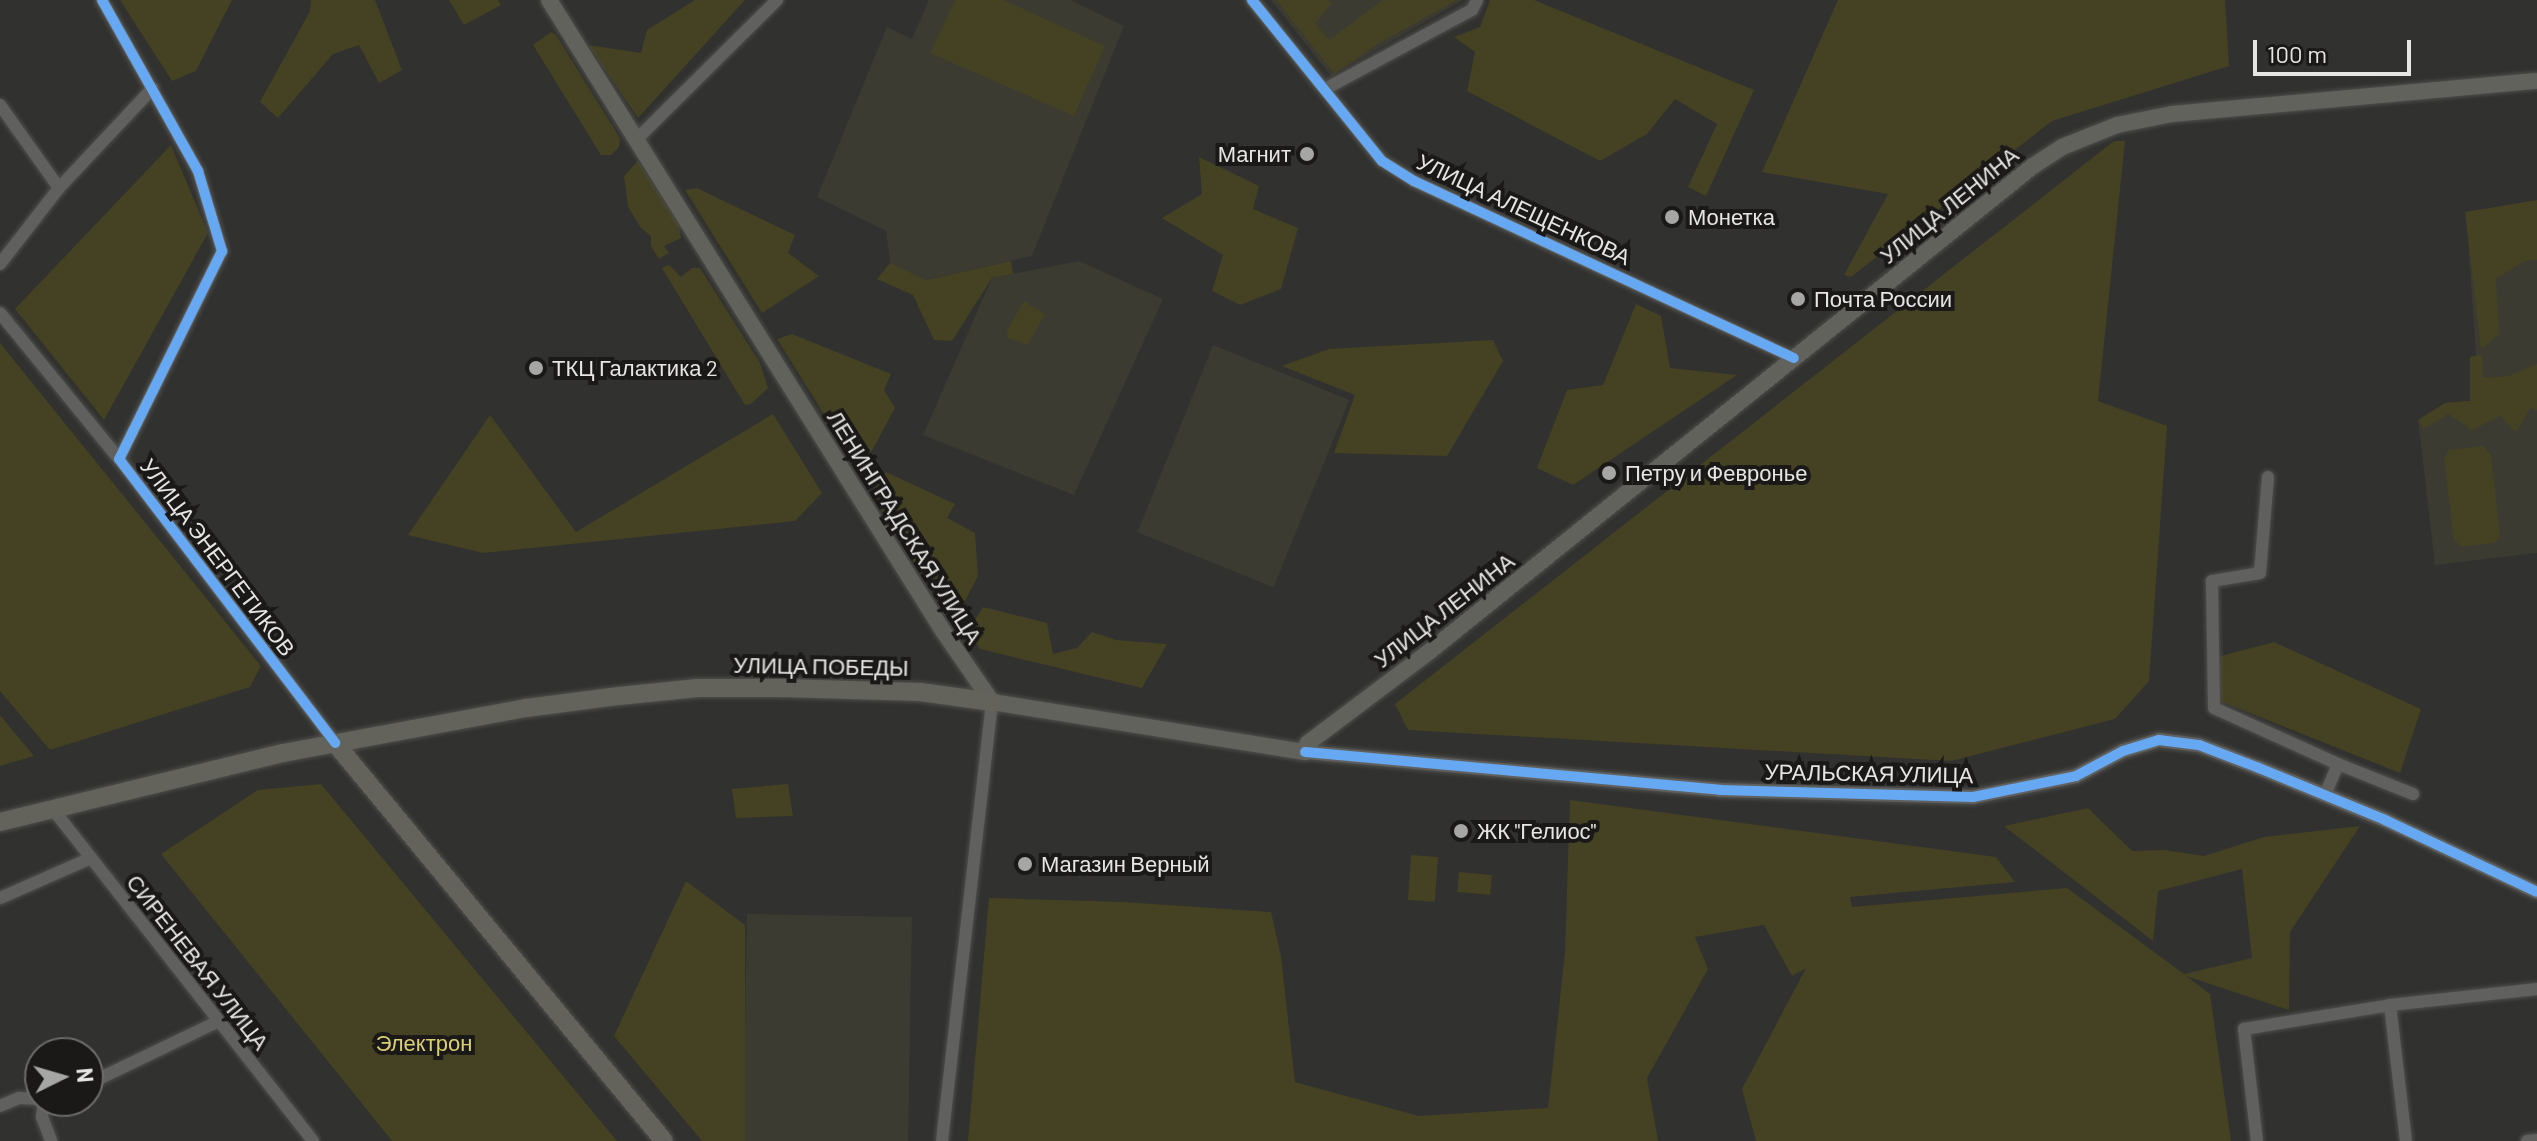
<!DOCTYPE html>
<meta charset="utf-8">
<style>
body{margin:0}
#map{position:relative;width:2537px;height:1141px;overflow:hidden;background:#31312f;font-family:Barlow,sans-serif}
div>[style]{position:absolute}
.built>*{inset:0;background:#3b3b32;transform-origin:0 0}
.green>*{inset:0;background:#454123;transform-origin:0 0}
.roads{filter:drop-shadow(0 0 2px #4e4e4c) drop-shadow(0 0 2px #4e4e4c)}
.minor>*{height:12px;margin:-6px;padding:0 6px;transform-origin:6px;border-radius:6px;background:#60605e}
.tertiary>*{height:14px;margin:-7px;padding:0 7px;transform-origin:7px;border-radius:7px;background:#60605e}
.secondary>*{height:16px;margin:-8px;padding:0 8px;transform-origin:8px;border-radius:8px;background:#62625d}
.primary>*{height:18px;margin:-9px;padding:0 9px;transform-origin:9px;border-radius:9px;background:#64635b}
.cycleway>*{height:10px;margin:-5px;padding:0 5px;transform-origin:5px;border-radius:5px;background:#66a8f1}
.dots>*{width:22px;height:22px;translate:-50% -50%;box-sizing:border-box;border:4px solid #1a1918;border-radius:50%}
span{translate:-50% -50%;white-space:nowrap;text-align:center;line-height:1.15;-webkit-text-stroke:8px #1a1918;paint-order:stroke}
.poi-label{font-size:22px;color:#e5e5e3}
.right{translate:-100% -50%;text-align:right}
.left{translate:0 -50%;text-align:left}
.street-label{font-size:22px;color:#e5e5e3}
.park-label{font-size:22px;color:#dacf73}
.north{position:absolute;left:24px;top:1037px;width:80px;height:80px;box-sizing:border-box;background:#1a1918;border:2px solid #6b6b69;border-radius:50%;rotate:85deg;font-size:22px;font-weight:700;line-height:32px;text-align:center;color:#e5e5e3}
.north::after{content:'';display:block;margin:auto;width:28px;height:36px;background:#a6a6a4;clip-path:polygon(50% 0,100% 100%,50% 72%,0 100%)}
.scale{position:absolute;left:2253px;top:40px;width:158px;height:36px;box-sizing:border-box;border:4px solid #e5e5e3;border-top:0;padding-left:10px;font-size:24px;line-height:28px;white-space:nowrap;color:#e5e5e3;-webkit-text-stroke:6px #1a1918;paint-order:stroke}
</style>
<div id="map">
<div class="built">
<i style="clip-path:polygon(929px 0,1070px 0,1124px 26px,1032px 256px,925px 280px,890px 263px,886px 231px,817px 197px,887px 27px,912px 39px)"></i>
<i style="clip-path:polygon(1271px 0,1463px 0,1331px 76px)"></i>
<i style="clip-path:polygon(2537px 220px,2537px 380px,2478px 384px,2467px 225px)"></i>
<i style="clip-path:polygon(1079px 261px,1163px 299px,1074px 495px,923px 435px,992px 278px)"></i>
<i style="left:1213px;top:345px;width:147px;height:202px;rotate:22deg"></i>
<i style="clip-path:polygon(2537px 395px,2537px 553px,2435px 565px,2418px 420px,2445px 403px)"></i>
<i style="left:747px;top:914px;width:165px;height:227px;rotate:1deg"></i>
</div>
<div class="green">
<i style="clip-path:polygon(120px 0,232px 0,196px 71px,172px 81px)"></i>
<i style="clip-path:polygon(311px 0,375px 0,402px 70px,379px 83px,359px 45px,333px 54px,278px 118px,260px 102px,310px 11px)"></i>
<i style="clip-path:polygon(449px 0,498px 0,501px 5px,464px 25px)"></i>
<i style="clip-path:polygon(695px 0,745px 0,638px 118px,588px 45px,641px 53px,647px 30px)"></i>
<i style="clip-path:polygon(955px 0,1003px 0,1105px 46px,1074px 116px,930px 53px)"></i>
<i style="clip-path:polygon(1276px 0,1329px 0,1331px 4px,1315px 23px,1329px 40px,1383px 0,1457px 0,1381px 42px,1331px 76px,1333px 72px)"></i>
<i style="clip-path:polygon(1490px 0,1534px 0,1754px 90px,1706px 196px,1688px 187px,1717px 124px,1675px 99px,1647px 134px,1600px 161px,1467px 91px,1475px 52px,1454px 37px,1480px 27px)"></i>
<i style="clip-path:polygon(1838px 0,2225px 0,2229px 66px,2052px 121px,1851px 277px,1844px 275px,1888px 194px,1762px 172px)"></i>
<i style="clip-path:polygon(551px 32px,556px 35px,620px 138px,619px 147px,611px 155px,601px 155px,533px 45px)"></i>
<i style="clip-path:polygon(2114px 141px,2125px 141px,2098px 401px,2167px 426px,2149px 681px,2115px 719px,1951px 761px,1408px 730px,1395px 704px)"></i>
<i style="clip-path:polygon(171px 145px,208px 233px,104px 420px,15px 309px)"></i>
<i style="clip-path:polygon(1199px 157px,1259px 186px,1253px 209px,1298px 228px,1281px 289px,1240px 305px,1212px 291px,1223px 255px,1162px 218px,1202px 194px)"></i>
<i style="clip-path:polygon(638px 161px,679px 225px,681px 238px,664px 246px,669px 253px,659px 259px,651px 246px,651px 236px,641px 228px,628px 207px,624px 176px)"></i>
<i style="clip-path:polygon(697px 188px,795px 235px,788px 253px,819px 276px,762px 313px,685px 190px)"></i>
<i style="clip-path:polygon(2537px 200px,2537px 260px,2524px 261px,2496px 279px,2499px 334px,2481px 349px,2465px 212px)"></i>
<i style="clip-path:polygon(1011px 261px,1013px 274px,992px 278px,952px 341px,934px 340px,913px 295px,877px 279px,890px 263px,926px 280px)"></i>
<i style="clip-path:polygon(669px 265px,681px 277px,692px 268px,700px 268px,760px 363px,768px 388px,751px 404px,745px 405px,662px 268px)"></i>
<i style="clip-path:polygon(1024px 301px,1045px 314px,1028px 345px,1008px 338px,1007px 330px)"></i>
<i style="clip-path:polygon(1636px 304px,1661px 316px,1670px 368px,1737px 375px,1573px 485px,1537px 468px,1567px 390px,1603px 385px)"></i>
<i style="clip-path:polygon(792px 334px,891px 374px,884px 390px,895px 408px,869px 456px,850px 456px,777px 339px)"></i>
<i style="clip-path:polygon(1493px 340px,1503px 361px,1447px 456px,1334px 453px,1355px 395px,1282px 366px,1329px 349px)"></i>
<i style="clip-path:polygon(0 343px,261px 666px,250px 687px,50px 750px,0 691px)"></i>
<i style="clip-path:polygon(2482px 354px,2483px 378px,2508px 376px,2537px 364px,2537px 411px,2531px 407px,2516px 432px,2500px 416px,2472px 430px,2448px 414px,2424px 429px,2418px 420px,2445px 403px,2470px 401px,2470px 357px)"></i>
<i style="clip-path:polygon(773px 414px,822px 493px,795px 521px,483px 553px,408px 535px,490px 415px,576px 532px)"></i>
<i style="clip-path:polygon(2483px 446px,2491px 455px,2500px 536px,2495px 543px,2462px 547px,2454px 540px,2444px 458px,2449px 450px)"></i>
<i style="clip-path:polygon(886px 472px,955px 504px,947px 518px,975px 533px,978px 576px,958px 614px,947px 615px,871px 493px)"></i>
<i style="clip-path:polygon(983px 607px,1047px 623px,1053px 654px,1077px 648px,1092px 632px,1116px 640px,1167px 644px,1142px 688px,980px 649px,968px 631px)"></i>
<i style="clip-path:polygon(2274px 642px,2421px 709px,2400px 773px,2212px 698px,2217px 657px)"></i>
<i style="clip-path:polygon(0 715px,34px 756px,0 766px)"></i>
<i style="clip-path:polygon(321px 784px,617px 1141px,392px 1141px,161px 854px,258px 790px)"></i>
<i style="clip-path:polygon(788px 784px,793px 816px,736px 818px,732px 789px)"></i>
<i style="clip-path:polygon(1570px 800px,1996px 857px,2015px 882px,1850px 897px,1852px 907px,2067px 888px,2184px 974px,2252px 958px,2242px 869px,2158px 891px,2153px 941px,2004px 826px,2088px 808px,2132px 851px,2164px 850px,2204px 856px,2264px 837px,2360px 826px,2290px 932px,2289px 1010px,2186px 976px,2210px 994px,2231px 1141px,1756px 1141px,1742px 1089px,1806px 968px,1792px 976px,1764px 925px,1695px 937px,1708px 969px,1647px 1078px,1658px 1141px,968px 1141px,989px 898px,1123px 902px,1271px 912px,1281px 956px,1295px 1082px,1419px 1116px,1548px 1108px,1565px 952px)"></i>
<i style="left:1411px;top:855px;width:27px;height:45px;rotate:4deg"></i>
<i style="left:1459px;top:872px;width:33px;height:20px;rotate:5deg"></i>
<i style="clip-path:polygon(686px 881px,745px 925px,745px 1141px,702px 1141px,614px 1036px)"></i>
</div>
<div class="roads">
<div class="minor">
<i style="left:102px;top:0;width:196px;rotate:60.7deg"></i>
<i style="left:198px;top:171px;width:84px;rotate:73.3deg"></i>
<i style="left:222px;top:251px;width:232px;rotate:116.3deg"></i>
<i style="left:119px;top:459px;width:357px;rotate:52.7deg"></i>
<i style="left:1252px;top:0;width:207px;rotate:51.1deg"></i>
<i style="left:1382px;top:161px;width:38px;rotate:32deg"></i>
<i style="left:1414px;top:181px;width:419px;rotate:25deg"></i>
<i style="left:1325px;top:89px;width:167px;rotate:-28.3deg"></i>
<i style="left:1472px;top:10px;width:11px;rotate:-63deg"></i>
<i style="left:0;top:105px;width:102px;rotate:54.6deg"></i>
<i style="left:636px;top:140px;width:199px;rotate:-44.8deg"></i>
<i style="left:0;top:264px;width:96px;rotate:-52.2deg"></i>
<i style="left:59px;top:188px;width:137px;rotate:-46.8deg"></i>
<i style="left:0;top:313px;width:188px;rotate:50.8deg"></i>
<i style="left:2268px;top:477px;width:96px;rotate:94.8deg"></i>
<i style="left:2260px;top:573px;width:49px;rotate:170.5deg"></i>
<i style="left:2212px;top:581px;width:127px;rotate:89.1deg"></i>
<i style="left:2214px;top:708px;width:136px;rotate:24.3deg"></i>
<i style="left:2325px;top:795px;width:34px;rotate:-67deg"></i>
<i style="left:2338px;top:764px;width:81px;rotate:21.8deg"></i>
<i style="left:52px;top:808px;width:423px;rotate:51.9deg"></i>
<i style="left:0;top:898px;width:99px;rotate:-23.7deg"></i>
<i style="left:2390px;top:1005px;width:137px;rotate:83.3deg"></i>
<i style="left:88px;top:1084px;width:145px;rotate:-25.7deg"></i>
<i style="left:44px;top:1101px;width:16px;rotate:97deg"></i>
<i style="left:42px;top:1117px;width:26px;rotate:69deg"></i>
<i style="left:0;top:1106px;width:21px;rotate:-23deg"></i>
<i style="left:19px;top:1098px;width:21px;rotate:3deg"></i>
<i style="left:942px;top:1141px;width:442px;rotate:-83.5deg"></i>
<i style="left:2257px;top:1141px;width:113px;rotate:-96.6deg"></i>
<i style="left:2244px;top:1029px;width:148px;rotate:-9.3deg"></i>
<i style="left:2390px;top:1005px;width:148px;rotate:-6.2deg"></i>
<i style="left:2527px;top:1141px;width:10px;rotate:-6deg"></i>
</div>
<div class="tertiary">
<i style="left:1305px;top:752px;width:417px;rotate:5.2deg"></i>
<i style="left:1720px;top:790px;width:253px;rotate:1.6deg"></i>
<i style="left:1973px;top:797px;width:105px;rotate:-11.5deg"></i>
<i style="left:2076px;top:776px;width:53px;rotate:-28deg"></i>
<i style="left:2123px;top:751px;width:38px;rotate:-17deg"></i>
<i style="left:2159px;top:740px;width:40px;rotate:7.1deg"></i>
<i style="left:2199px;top:745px;width:64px;rotate:21deg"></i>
<i style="left:2259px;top:768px;width:136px;rotate:22.4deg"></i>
<i style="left:2385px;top:820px;width:168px;rotate:25.3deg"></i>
</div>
<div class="secondary">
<i style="left:549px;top:0;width:744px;rotate:58.02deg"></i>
<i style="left:943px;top:631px;width:86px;rotate:55.4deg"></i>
<i style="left:992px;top:702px;width:317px;rotate:9.1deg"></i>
<i style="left:1305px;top:752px;width:9px;rotate:-72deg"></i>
<i style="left:1308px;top:743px;width:153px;rotate:-37deg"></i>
<i style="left:1430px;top:651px;width:774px;rotate:-38.81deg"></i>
<i style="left:2033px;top:166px;width:35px;rotate:-33deg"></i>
<i style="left:2062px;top:147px;width:59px;rotate:-21.8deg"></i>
<i style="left:2117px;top:125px;width:56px;rotate:-11.3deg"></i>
<i style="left:2172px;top:114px;width:366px;rotate:-5.2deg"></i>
</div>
<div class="primary">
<i style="left:335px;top:743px;width:516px;rotate:50.42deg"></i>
<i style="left:0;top:822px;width:291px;rotate:-13.7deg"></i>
<i style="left:283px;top:753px;width:247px;rotate:-10.5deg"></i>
<i style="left:526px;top:708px;width:94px;rotate:-7.4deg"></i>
<i style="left:619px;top:696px;width:79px;rotate:-5.8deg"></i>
<i style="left:698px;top:688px;width:80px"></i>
<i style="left:778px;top:688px;width:142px;rotate:1.6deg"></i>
<i style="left:920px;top:692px;width:73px;rotate:7.9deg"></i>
</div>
</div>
<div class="cycleway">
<i style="left:102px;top:0;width:196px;rotate:60.7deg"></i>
<i style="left:198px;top:171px;width:84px;rotate:73.3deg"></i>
<i style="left:222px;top:251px;width:232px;rotate:116.3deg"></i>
<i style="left:119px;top:459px;width:357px;rotate:52.7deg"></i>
<i style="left:1252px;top:0;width:207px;rotate:51.1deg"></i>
<i style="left:1382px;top:161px;width:38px;rotate:32deg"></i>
<i style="left:1414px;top:181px;width:419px;rotate:25deg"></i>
<i style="left:1305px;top:752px;width:417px;rotate:5.2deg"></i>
<i style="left:1720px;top:790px;width:253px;rotate:1.6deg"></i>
<i style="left:1973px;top:797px;width:105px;rotate:-11.5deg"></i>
<i style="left:2076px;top:776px;width:53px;rotate:-28deg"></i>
<i style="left:2123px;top:751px;width:38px;rotate:-17deg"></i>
<i style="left:2159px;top:740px;width:40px;rotate:7.1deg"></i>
<i style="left:2199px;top:745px;width:64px;rotate:21deg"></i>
<i style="left:2259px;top:768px;width:136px;rotate:22.4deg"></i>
<i style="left:2385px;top:820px;width:168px;rotate:25.3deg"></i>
</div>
<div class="dots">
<i style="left:1307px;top:154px;background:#a6a6a4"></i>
<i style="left:1672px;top:217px;background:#a6a6a4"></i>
<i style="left:1798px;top:299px;background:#a6a6a4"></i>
<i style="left:536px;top:368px;background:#a6a6a4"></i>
<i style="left:1609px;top:473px;background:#a6a6a4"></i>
<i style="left:1461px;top:831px;background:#a6a6a4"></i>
<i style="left:1025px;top:864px;background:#a6a6a4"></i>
</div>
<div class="poi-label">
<span class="right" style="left:1291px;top:154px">Магнит</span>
<span class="left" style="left:1688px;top:217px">Монетка</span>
<span class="left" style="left:1814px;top:299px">Почта России</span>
<span class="left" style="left:552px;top:368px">ТКЦ Галактика 2</span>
<span class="left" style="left:1625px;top:473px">Петру и Февронье</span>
<span class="left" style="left:1477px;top:831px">ЖК "Гелиос"</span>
<span class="left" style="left:1041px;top:864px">Магазин Верный</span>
</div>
<div class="street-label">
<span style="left:1949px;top:205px;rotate:-39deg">УЛИЦА ЛЕНИНА</span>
<span style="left:1524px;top:209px;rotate:25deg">УЛИЦА АЛЕЩЕНКОВА</span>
<span style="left:905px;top:527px;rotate:58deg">ЛЕНИНГРАДСКАЯ УЛИЦА</span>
<span style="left:218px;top:557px;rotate:53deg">УЛИЦА ЭНЕРГЕТИКОВ</span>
<span style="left:1444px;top:610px;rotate:-38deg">УЛИЦА ЛЕНИНА</span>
<span style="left:821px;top:666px;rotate:1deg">УЛИЦА ПОБЕДЫ</span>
<span style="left:1869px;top:773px;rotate:1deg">УРАЛЬСКАЯ УЛИЦА</span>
<span style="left:198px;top:962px;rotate:52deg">СИРЕНЕВАЯ УЛИЦА</span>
</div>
<div class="park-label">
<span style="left:424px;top:1043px">Электрон</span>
</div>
<div class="north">N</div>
<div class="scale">100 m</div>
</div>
